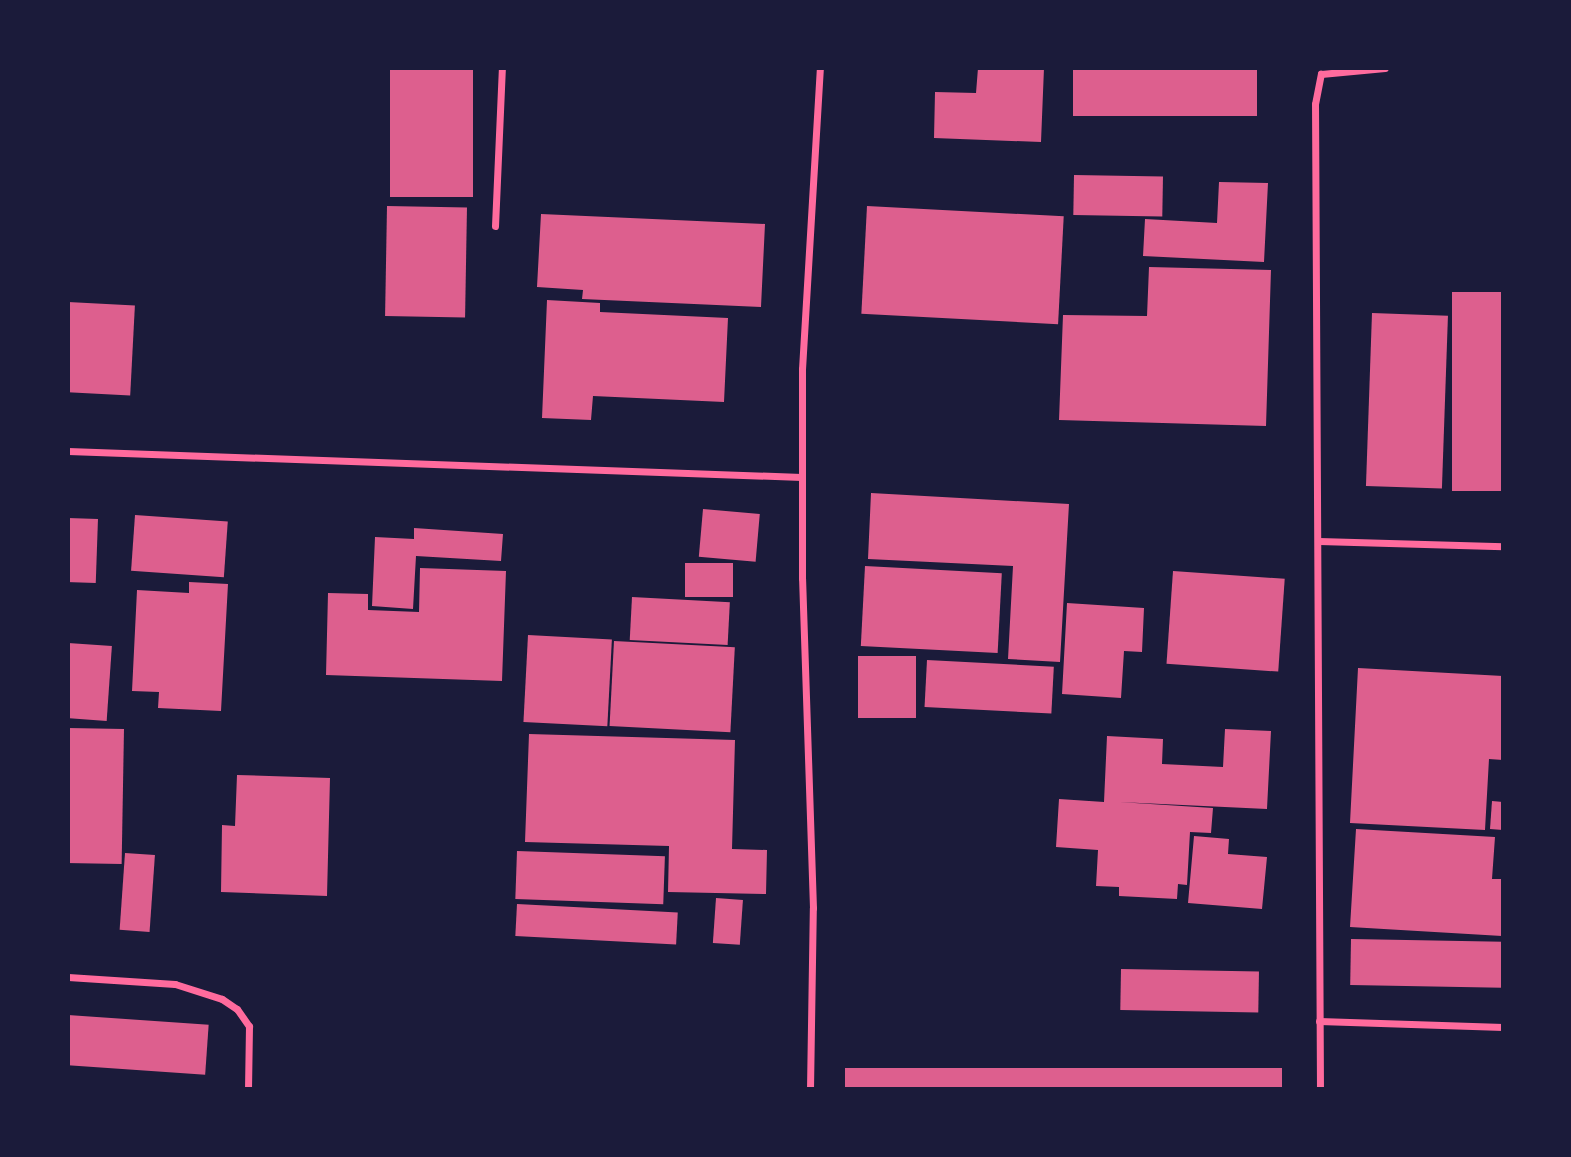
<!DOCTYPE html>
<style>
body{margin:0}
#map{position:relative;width:1571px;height:1157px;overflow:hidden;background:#1b1b3a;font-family:"Alegreya Sans",sans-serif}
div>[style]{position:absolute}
.building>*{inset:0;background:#dd5f8e;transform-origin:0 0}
.minor>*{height:7px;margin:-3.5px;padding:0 3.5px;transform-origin:3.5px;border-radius:3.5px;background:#ff6b9d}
span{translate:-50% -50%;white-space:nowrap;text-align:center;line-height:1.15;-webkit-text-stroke:5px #1b1b3a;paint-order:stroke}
.frame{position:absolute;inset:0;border:70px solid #1b1b3a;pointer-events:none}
</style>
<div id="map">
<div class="building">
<i style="left:390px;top:68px;width:83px;height:129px"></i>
<i style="clip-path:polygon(978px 68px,1044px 68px,1041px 142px,934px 138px,935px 92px,976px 93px)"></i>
<i style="left:1073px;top:68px;width:184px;height:48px"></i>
<i style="left:1074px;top:175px;width:89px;height:40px;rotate:1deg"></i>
<i style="clip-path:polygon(1219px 182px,1268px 183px,1264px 262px,1143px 256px,1145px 219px,1217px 223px)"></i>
<i style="left:387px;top:206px;width:80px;height:110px;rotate:1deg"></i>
<i style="left:867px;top:206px;width:197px;height:108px;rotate:3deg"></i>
<i style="clip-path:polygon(541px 214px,765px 224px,761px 307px,582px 299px,583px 290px,537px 287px)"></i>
<i style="clip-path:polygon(1149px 267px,1271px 270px,1266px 426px,1059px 420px,1063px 315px,1147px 316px)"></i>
<i style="left:1452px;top:292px;width:51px;height:199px"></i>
<i style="clip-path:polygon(547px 300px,600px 303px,600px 312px,728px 318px,724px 402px,593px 396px,591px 420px,542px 418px)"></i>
<i style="left:68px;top:302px;width:67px;height:90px;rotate:3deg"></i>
<i style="left:1372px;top:313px;width:76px;height:173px;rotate:2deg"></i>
<i style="clip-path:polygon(871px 493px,1069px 504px,1060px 662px,1008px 659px,1013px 566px,868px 559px)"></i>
<i style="left:703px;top:509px;width:57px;height:48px;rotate:5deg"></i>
<i style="left:135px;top:515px;width:93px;height:56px;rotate:4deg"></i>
<i style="left:68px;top:518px;width:30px;height:64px;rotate:2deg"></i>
<i style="clip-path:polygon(414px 528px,503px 534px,501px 561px,416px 556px,413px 609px,372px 606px,375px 537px,414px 539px)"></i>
<i style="left:685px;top:563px;width:48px;height:34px"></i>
<i style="left:865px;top:566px;width:137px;height:80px;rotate:3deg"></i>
<i style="clip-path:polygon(420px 568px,506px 571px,502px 681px,326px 675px,328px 593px,368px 594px,368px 610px,419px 612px)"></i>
<i style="left:1173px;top:571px;width:112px;height:93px;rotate:4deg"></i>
<i style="clip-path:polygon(189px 582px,228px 584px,221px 711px,158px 708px,159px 692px,132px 691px,137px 590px,189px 593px)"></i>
<i style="left:632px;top:597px;width:98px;height:43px;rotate:3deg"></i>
<i style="clip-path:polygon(1067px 603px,1144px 608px,1142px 652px,1124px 651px,1121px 698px,1062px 694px)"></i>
<i style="left:528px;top:635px;width:84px;height:87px;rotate:3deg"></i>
<i style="left:614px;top:641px;width:121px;height:85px;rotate:3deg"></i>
<i style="left:68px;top:643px;width:44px;height:75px;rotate:4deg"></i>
<i style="left:858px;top:656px;width:58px;height:62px"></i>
<i style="left:927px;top:660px;width:127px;height:47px;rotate:3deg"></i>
<i style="clip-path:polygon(1358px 668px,1503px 676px,1503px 760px,1489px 759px,1485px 830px,1350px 823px)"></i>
<i style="left:68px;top:728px;width:56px;height:135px;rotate:1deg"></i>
<i style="clip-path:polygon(1225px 729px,1271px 731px,1267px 809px,1119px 802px,1213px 808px,1211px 833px,1190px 832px,1187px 885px,1178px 884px,1177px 899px,1119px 896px,1119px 887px,1096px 886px,1098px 850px,1056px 847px,1059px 799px,1104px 802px,1107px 736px,1163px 739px,1162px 764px,1223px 767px)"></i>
<i style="clip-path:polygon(529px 734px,735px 740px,732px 849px,767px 850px,766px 894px,668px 892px,669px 846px,525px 842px)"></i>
<i style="clip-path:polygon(237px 775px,330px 778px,327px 896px,221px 892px,222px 825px,235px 826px)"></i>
<i style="clip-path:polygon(1492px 801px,1503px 802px,1503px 830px,1490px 829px)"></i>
<i style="clip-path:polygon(1356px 829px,1495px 837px,1492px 879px,1503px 879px,1502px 936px,1350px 927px)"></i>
<i style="clip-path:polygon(1194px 836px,1229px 839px,1228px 854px,1267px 857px,1262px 909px,1188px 903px)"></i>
<i style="left:517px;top:851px;width:148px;height:48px;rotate:2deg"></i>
<i style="left:125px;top:853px;width:30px;height:77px;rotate:4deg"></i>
<i style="left:716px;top:898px;width:27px;height:45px;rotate:4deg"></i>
<i style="left:517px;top:904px;width:161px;height:32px;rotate:3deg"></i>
<i style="left:1351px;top:939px;width:152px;height:46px;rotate:1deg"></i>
<i style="left:1121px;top:969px;width:138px;height:41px;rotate:1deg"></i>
<i style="left:68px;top:1015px;width:141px;height:50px;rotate:4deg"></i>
<i style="left:845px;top:1068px;width:437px;height:21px"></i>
</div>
<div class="minor">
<i style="left:495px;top:226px;width:158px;rotate:-87.5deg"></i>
<i style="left:68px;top:451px;width:734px;rotate:2.03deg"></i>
<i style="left:1319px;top:541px;width:184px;rotate:1.6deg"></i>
<i style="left:68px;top:977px;width:107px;rotate:3.7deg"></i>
<i style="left:175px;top:984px;width:49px;rotate:17.7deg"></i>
<i style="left:222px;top:999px;width:18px;rotate:34deg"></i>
<i style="left:237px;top:1009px;width:21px;rotate:55deg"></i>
<i style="left:249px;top:1026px;width:63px;rotate:90.9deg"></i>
<i style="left:1319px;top:1021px;width:184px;rotate:1.9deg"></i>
<i style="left:810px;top:1089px;width:181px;rotate:-89.1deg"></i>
<i style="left:813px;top:908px;width:330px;rotate:-91.9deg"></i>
<i style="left:802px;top:578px;width:209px;rotate:-90deg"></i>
<i style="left:802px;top:369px;width:302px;rotate:-86.6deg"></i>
<i style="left:1320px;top:1089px;width:985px;rotate:-90.29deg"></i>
<i style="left:1315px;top:104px;width:31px;rotate:-79deg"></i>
<i style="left:1321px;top:74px;width:64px;rotate:-5.4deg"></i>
</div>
<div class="frame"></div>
</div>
